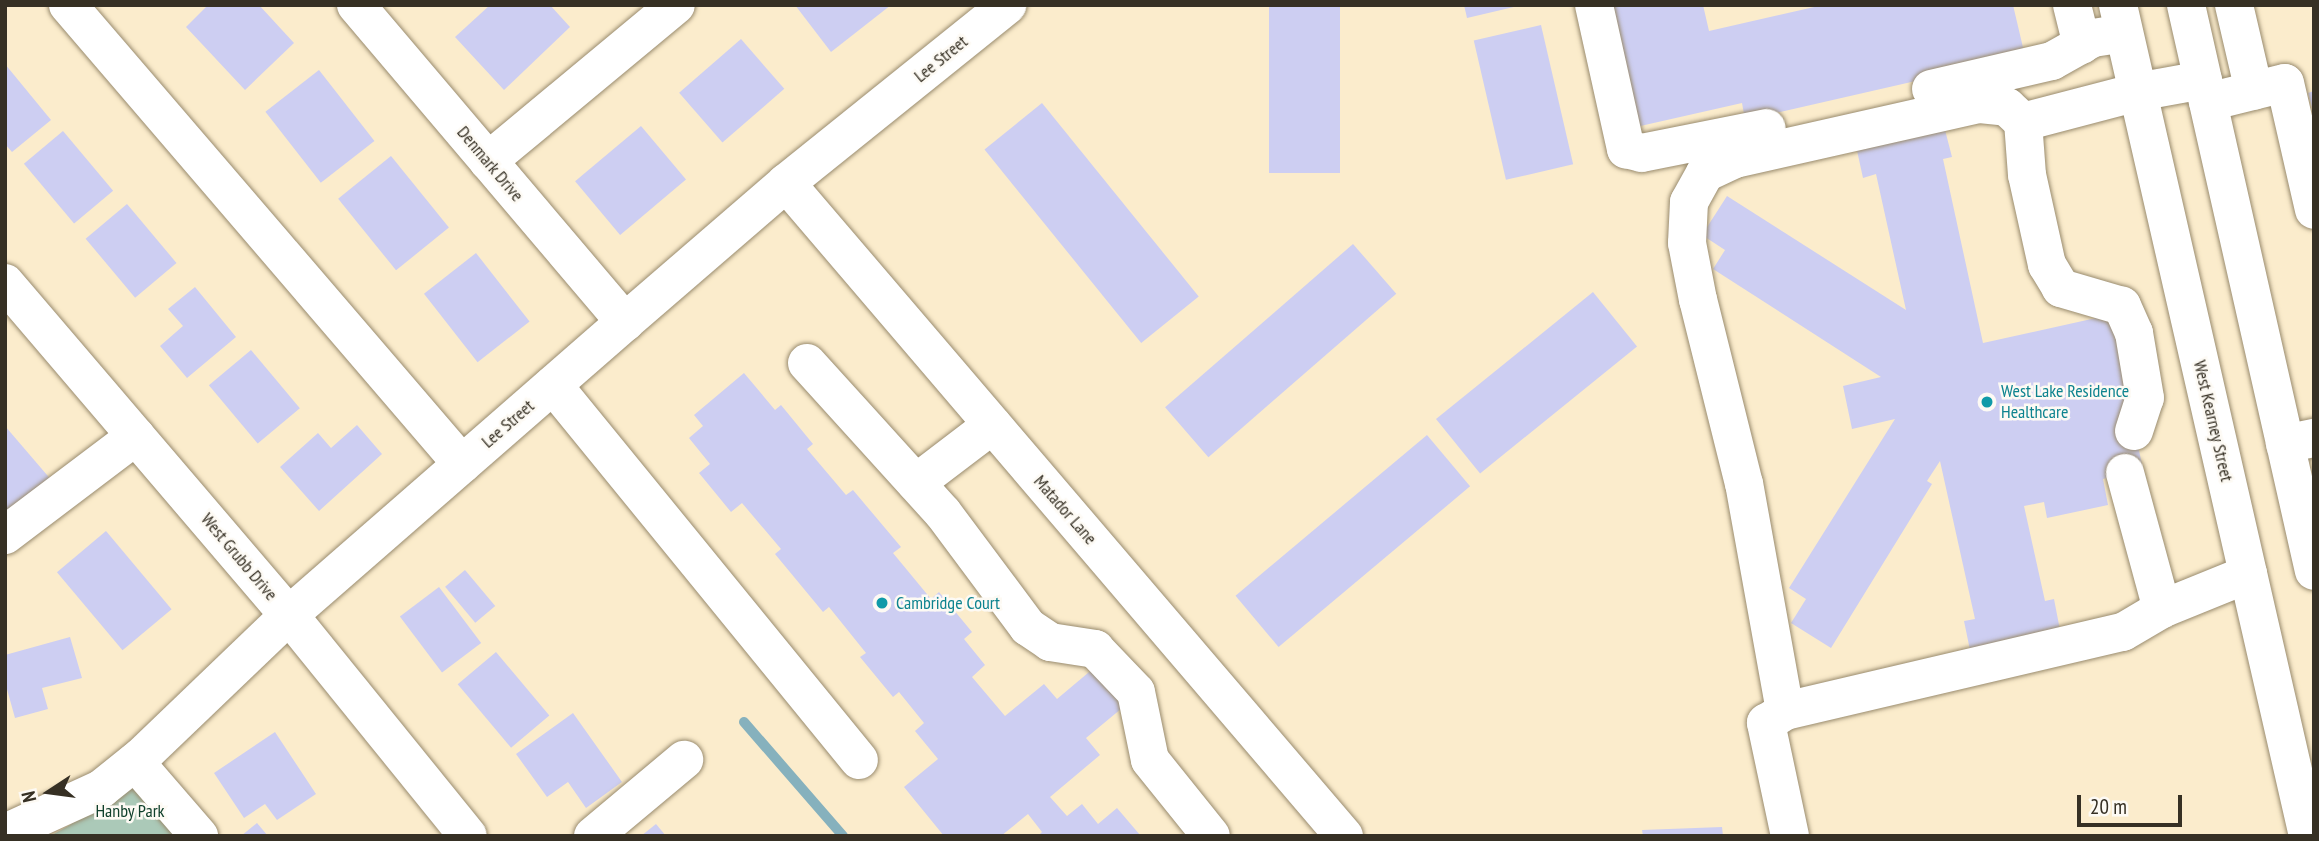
<!DOCTYPE html>
<style>
body{margin:0}
#map{position:relative;width:2319px;height:841px;overflow:hidden;background:#fbeccc;font-family:"PT Sans Narrow",sans-serif}
div>[style]{position:absolute}
.green>*{inset:0;background:#abc9b8}
.stream>*{height:10px;margin:-5px;padding:0 5px;transform-origin:5px;border-radius:5px;background:#86b1bd}
.building>*{inset:0;background:#cdcef2;transform-origin:0 0}
.roads{filter:drop-shadow(0 0 2px #998b6e) drop-shadow(0 0 2px #998b6e)}
.minor>*{height:38px;margin:-19px;padding:0 19px;transform-origin:19px;border-radius:19px;background:#fff}
.major>*{height:38px;margin:-19px;padding:0 19px;transform-origin:19px;border-radius:19px;background:#fff}
.dots>*{width:19px;height:19px;translate:-50% -50%;box-sizing:border-box;border:4px solid #fdfaf4;border-radius:50%}
span{translate:-50% -50%;white-space:nowrap;text-align:center;line-height:1.15;-webkit-text-stroke:5px #fdfaf4;paint-order:stroke}
.street-label{font-size:18px;color:#363024}
.culture-label{font-size:18px;color:#0d838f}
.left{translate:0 -50%;text-align:left}
.park-label{font-size:18px;color:#10402c}
.frame{position:absolute;inset:0;border:7px solid #363024;pointer-events:none}
.north{position:absolute;left:14px;top:757px;width:70px;height:70px;-webkit-text-stroke:5px #fdfaf4;paint-order:stroke;rotate:257deg;font-size:19px;font-weight:700;line-height:28px;text-align:center;color:#363024}
.north::after{content:'';display:block;margin:auto;width:24px;height:32px;background:#363024;clip-path:polygon(50% 0,100% 100%,50% 72%,0 100%)}
.scale{position:absolute;left:2077px;top:795px;width:105px;height:32px;box-sizing:border-box;border:4px solid #363024;border-top:0;padding-left:9px;font-size:21px;line-height:24px;white-space:nowrap;color:#363024;-webkit-text-stroke:5px #fdfaf4;paint-order:stroke}
</style>
<div id="map">
<div class="green">
<i style="clip-path:polygon(133px 776px,183px 836px,50px 836px,70px 825px)"></i>
</div>
<div class="stream">
<i style="left:744px;top:722px;width:151px;rotate:49deg"></i>
</div>
<div class="building">
<i style="clip-path:polygon(208px 5px,259px 5px,294px 43px,245px 90px,186px 27px)"></i>
<i style="clip-path:polygon(490px 5px,550px 5px,570px 27px,504px 90px,455px 37px)"></i>
<i style="clip-path:polygon(795px 5px,891px 5px,831px 52px)"></i>
<i style="left:1269px;top:5px;width:71px;height:168px"></i>
<i style="clip-path:polygon(1464px 5px,1518px 5px,1518px 6px,1467px 18px)"></i>
<i style="clip-path:polygon(1609px 5px,1703px 5px,1709px 31px,1823px 5px,2013px 5px,2025px 56px,1745px 120px,1742px 103px,1636px 127px)"></i>
<i style="left:1541px;top:25px;width:143px;height:69px;rotate:77deg"></i>
<i style="left:741px;top:39px;width:66px;height:82px;rotate:49deg"></i>
<i style="clip-path:polygon(5px 64px,51px 120px,12px 152px,5px 144px)"></i>
<i style="left:319px;top:70px;width:90px;height:68px;rotate:52deg"></i>
<i style="clip-path:polygon(2314px 91px,2314px 112px,2313px 112px,2308px 93px)"></i>
<i style="left:1042px;top:103px;width:249px;height:74px;rotate:51deg"></i>
<i style="left:641px;top:126px;width:70px;height:86px;rotate:50deg"></i>
<i style="clip-path:polygon(1944px 126px,1952px 157px,1943px 159px,1983px 343px,2114px 314px,2128px 375px,2122px 378px,2143px 468px,2103px 479px,2108px 505px,2047px 518px,2044px 502px,2024px 506px,2045px 601px,2054px 599px,2060px 630px,1970px 650px,1964px 621px,1975px 619px,1940px 461px,1927px 481px,1932px 484px,1831px 648px,1791px 623px,1806px 599px,1789px 588px,1895px 419px,1852px 429px,1843px 386px,1881px 377px,1713px 269px,1725px 250px,1702px 235px,1727px 196px,1906px 310px,1876px 174px,1863px 178px,1856px 146px)"></i>
<i style="left:63px;top:131px;width:78px;height:51px;rotate:50deg"></i>
<i style="left:391px;top:156px;width:92px;height:68px;rotate:51deg"></i>
<i style="left:127px;top:204px;width:77px;height:54px;rotate:50deg"></i>
<i style="left:1353px;top:244px;width:66px;height:249px;rotate:49deg"></i>
<i style="left:476px;top:253px;width:87px;height:66px;rotate:52deg"></i>
<i style="clip-path:polygon(195px 287px,236px 337px,187px 378px,160px 346px,183px 326px,168px 309px)"></i>
<i style="left:1593px;top:292px;width:70px;height:202px;rotate:51deg"></i>
<i style="left:251px;top:350px;width:76px;height:55px;rotate:50deg"></i>
<i style="clip-path:polygon(744px 373px,775px 410px,781px 405px,813px 444px,807px 449px,846px 495px,853px 490px,901px 547px,893px 553px,931px 599px,939px 592px,972px 632px,964px 639px,985px 665px,972px 677px,1005px 716px,1044px 684px,1057px 699px,1101px 662px,1133px 699px,1086px 738px,1100px 755px,1050px 797px,1067px 816px,1082px 804px,1098px 824px,1117px 808px,1140px 835px,1146px 836px,1038px 836px,1042px 832px,1028px 814px,1001px 836px,944px 836px,904px 787px,938px 759px,915px 731px,924px 723px,899px 692px,893px 697px,860px 657px,866px 653px,829px 607px,823px 612px,775px 554px,781px 549px,742px 503px,731px 512px,699px 473px,710px 464px,689px 438px,703px 426px,694px 415px)"></i>
<i style="clip-path:polygon(357px 425px,382px 454px,319px 511px,280px 467px,318px 433px,331px 448px)"></i>
<i style="clip-path:polygon(5px 426px,53px 482px,13px 516px,5px 507px)"></i>
<i style="left:1427px;top:435px;width:67px;height:250px;rotate:50deg"></i>
<i style="left:106px;top:531px;width:102px;height:64px;rotate:50deg"></i>
<i style="left:465px;top:570px;width:47px;height:26px;rotate:50deg"></i>
<i style="left:439px;top:587px;width:70px;height:49px;rotate:53deg"></i>
<i style="clip-path:polygon(70px 637px,82px 678px,42px 688px,48px 709px,15px 718px,5px 682px,5px 655px)"></i>
<i style="left:496px;top:652px;width:83px;height:50px;rotate:50deg"></i>
<i style="clip-path:polygon(573px 713px,622px 782px,586px 808px,568px 782px,547px 797px,516px 754px)"></i>
<i style="clip-path:polygon(275px 732px,316px 794px,277px 820px,265px 804px,244px 818px,214px 773px)"></i>
<i style="clip-path:polygon(257px 823px,268px 836px,241px 836px)"></i>
<i style="clip-path:polygon(656px 824px,666px 836px,641px 836px)"></i>
<i style="clip-path:polygon(1722px 827px,1723px 836px,1643px 836px,1642px 830px)"></i>
</div>
<div class="roads">
<div class="minor">
<i style="left:68px;top:5px;width:605px;rotate:49.36deg"></i>
<i style="left:356px;top:5px;width:416px;rotate:49.7deg"></i>
<i style="left:1594px;top:5px;width:148px;rotate:77.5deg"></i>
<i style="left:1626px;top:149px;width:16px;rotate:14deg"></i>
<i style="left:1642px;top:153px;width:127px;rotate:-11.3deg"></i>
<i style="left:2072px;top:5px;width:41px;rotate:76deg"></i>
<i style="left:2234px;top:5px;width:88px;rotate:76.9deg"></i>
<i style="left:1931px;top:89px;width:124px;rotate:-13deg"></i>
<i style="left:2052px;top:61px;width:47px;rotate:-29.3deg"></i>
<i style="left:2093px;top:38px;width:31px;rotate:-9deg"></i>
<i style="left:2208px;top:102px;width:79px;rotate:-13.9deg"></i>
<i style="left:2285px;top:83px;width:130px;rotate:77.1deg"></i>
<i style="left:488px;top:161px;width:244px;rotate:-39.7deg"></i>
<i style="left:786px;top:183px;width:859px;rotate:49.49deg"></i>
<i style="left:5px;top:283px;width:437px;rotate:49.5deg"></i>
<i style="left:289px;top:615px;width:284px;rotate:51deg"></i>
<i style="left:807px;top:363px;width:202px;rotate:47.8deg"></i>
<i style="left:943px;top:513px;width:142px;rotate:53.3deg"></i>
<i style="left:1028px;top:627px;width:27px;rotate:34deg"></i>
<i style="left:1050px;top:642px;width:46px;rotate:8.8deg"></i>
<i style="left:1095px;top:649px;width:59px;rotate:46.4deg"></i>
<i style="left:1136px;top:692px;width:69px;rotate:78.4deg"></i>
<i style="left:1150px;top:760px;width:97px;rotate:51.2deg"></i>
<i style="left:553px;top:385px;width:484px;rotate:50.8deg"></i>
<i style="left:2134px;top:431px;width:35px;rotate:-72deg"></i>
<i style="left:2145px;top:398px;width:66px;rotate:-99.6deg"></i>
<i style="left:2134px;top:333px;width:30px;rotate:-114deg"></i>
<i style="left:2122px;top:306px;width:64px;rotate:-163.6deg"></i>
<i style="left:2061px;top:288px;width:27px;rotate:-121deg"></i>
<i style="left:2047px;top:265px;width:92px;rotate:-102.5deg"></i>
<i style="left:2027px;top:175px;width:53px;rotate:-94.3deg"></i>
<i style="left:2023px;top:122px;width:118px;rotate:-14.7deg"></i>
<i style="left:2285px;top:444px;width:30px;rotate:-12deg"></i>
<i style="left:2125px;top:473px;width:141px;rotate:74.8deg"></i>
<i style="left:916px;top:483px;width:96px;rotate:-37.3deg"></i>
<i style="left:5px;top:535px;width:164px;rotate:-37.1deg"></i>
<i style="left:1785px;top:711px;width:231px;rotate:-100.2deg"></i>
<i style="left:1744px;top:484px;width:190px;rotate:-104deg"></i>
<i style="left:1698px;top:300px;width:58px;rotate:-100.9deg"></i>
<i style="left:1687px;top:243px;width:41px;rotate:-87.2deg"></i>
<i style="left:1689px;top:202px;width:33px;rotate:-61deg"></i>
<i style="left:1705px;top:173px;width:33px;rotate:-25deg"></i>
<i style="left:1735px;top:159px;width:251px;rotate:-12.7deg"></i>
<i style="left:1980px;top:104px;width:27px;rotate:6deg"></i>
<i style="left:2007px;top:107px;width:22px;rotate:43deg"></i>
<i style="left:135px;top:762px;width:98px;rotate:49.1deg"></i>
<i style="left:5px;top:833px;width:106px;rotate:-24.6deg"></i>
<i style="left:101px;top:789px;width:51px;rotate:-38.7deg"></i>
<i style="left:141px;top:757px;width:205px;rotate:-43.8deg"></i>
<i style="left:289px;top:615px;width:446px;rotate:-41.1deg"></i>
<i style="left:625px;top:322px;width:213px;rotate:-40.8deg"></i>
<i style="left:786px;top:183px;width:284px;rotate:-38.8deg"></i>
<i style="left:593px;top:836px;width:119px;rotate:-39.9deg"></i>
<i style="left:1790px;top:836px;width:116px;rotate:-102deg"></i>
<i style="left:1766px;top:723px;width:22px;rotate:-32deg"></i>
<i style="left:1785px;top:711px;width:347px;rotate:-13.2deg"></i>
<i style="left:2123px;top:632px;width:45px;rotate:-30.5deg"></i>
<i style="left:2162px;top:609px;width:93px;rotate:-22.1deg"></i>
</div>
<div class="major">
<i style="left:2118px;top:5px;width:852px;rotate:77.12deg"></i>
<i style="left:2186px;top:5px;width:580px;rotate:77.26deg"></i>
<i style="left:2137px;top:92px;width:67px;rotate:-10.3deg"></i>
</div>
</div>
<div class="dots">
<i style="left:1987px;top:402px;background:#0f9aa8"></i>
<i style="left:882px;top:603px;background:#0f9aa8"></i>
</div>
<div class="street-label">
<span style="left:941px;top:59px;rotate:-39deg">Lee Street</span>
<span style="left:490px;top:164px;rotate:50deg">Denmark Drive</span>
<span style="left:2213px;top:421px;rotate:77deg">West Kearney Street</span>
<span style="left:508px;top:424px;rotate:-41deg">Lee Street</span>
<span style="left:1065px;top:510px;rotate:49deg">Matador Lane</span>
<span style="left:239px;top:557px;rotate:50deg">West Grubb Drive</span>
</div>
<div class="culture-label">
<span class="left" style="left:2001px;top:402px">West Lake Residence<br>Healthcare</span>
<span class="left" style="left:896px;top:603px">Cambridge Court</span>
</div>
<div class="park-label">
<span style="left:130px;top:811px">Hanby Park</span>
</div>
<div class="frame"></div>
<div class="north">N</div>
<div class="scale">20 m</div>
</div>
